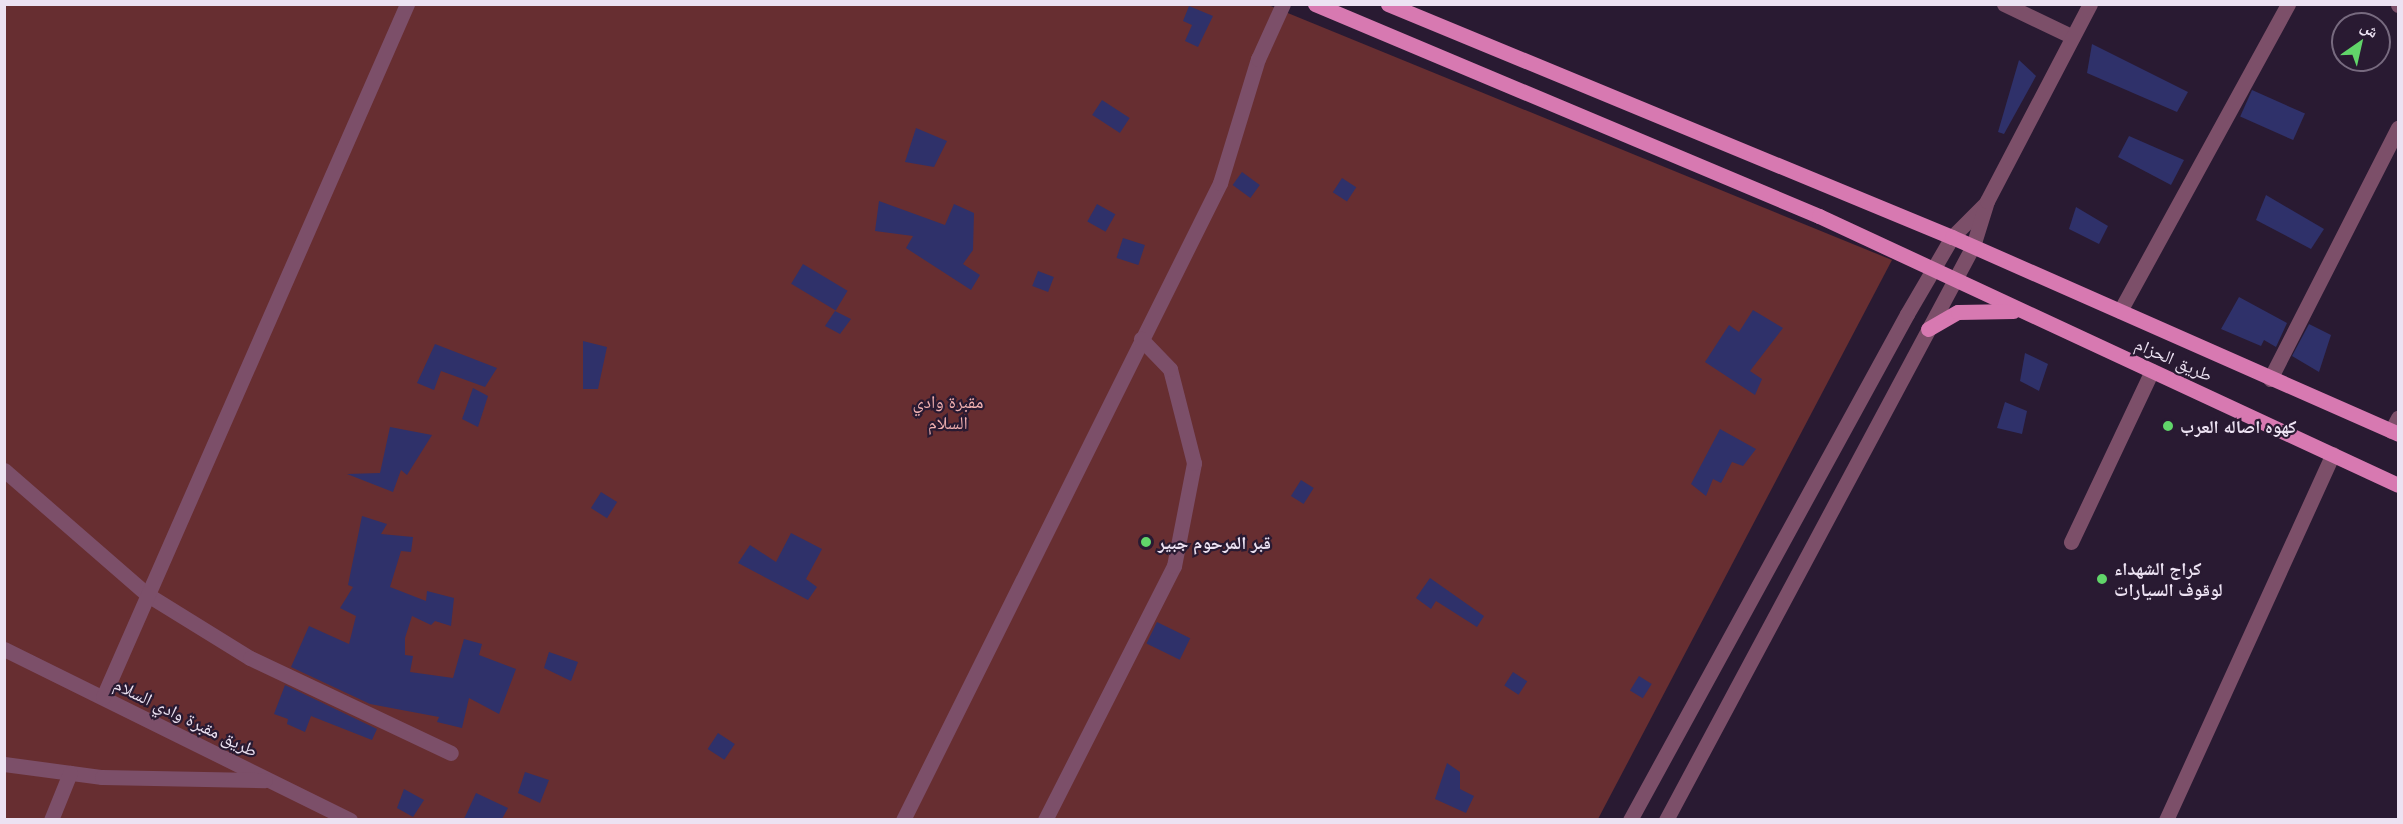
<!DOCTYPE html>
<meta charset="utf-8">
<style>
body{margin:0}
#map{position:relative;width:2403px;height:824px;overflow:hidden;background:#291a32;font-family:"Noto Sans","Noto Naskh Arabic",sans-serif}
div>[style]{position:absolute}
.green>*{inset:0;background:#672e31}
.building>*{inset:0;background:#2f316a;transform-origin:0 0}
.minor>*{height:15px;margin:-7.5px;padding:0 7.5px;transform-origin:7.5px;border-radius:7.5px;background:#7c4f69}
.major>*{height:15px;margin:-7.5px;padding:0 7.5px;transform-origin:7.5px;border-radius:7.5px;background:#d779b1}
.dots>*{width:16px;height:16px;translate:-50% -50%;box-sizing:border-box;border:3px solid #291a32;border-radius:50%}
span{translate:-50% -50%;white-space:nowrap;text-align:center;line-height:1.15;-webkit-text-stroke:4.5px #291a32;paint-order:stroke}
.street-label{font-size:18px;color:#ece2f2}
.park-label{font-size:18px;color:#f2b1b1}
.poi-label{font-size:18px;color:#ece2f2;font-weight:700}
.left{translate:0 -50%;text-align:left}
.frame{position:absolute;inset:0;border:6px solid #ece2f2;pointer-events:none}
.north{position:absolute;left:2331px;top:12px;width:60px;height:60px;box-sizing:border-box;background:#291a32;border:2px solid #776a7f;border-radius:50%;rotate:34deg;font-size:16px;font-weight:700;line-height:24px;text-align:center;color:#ece2f2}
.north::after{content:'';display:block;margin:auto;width:21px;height:27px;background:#61d56a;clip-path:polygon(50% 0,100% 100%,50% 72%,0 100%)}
</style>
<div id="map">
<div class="green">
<i style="clip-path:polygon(5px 5px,1268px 5px,1892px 260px,1598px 819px,5px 820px)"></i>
</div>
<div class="building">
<i style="clip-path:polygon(1189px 6px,1213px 16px,1198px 47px,1185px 41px,1192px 25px,1183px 21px)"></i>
<i style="clip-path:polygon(2092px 44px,2188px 92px,2177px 112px,2087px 73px)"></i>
<i style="clip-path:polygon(2019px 60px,2036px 76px,2004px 134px,1998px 132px)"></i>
<i style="left:2252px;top:90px;width:58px;height:29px;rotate:24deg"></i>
<i style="left:1102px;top:100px;width:33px;height:18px;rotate:33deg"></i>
<i style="clip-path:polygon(916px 128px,947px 141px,934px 167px,905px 162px)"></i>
<i style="clip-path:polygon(2129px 136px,2184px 160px,2171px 185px,2118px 157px)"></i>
<i style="left:1242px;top:172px;width:22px;height:16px;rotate:36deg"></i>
<i style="left:1342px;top:178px;width:17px;height:17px;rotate:33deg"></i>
<i style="clip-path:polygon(2266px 195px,2324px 229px,2311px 249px,2256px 220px)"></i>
<i style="clip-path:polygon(879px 201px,945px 225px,954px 204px,974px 213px,973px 250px,963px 264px,980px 275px,971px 290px,906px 248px,913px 236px,875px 231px)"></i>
<i style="left:1097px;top:204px;width:21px;height:20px;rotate:29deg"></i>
<i style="clip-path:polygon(2076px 207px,2108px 226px,2099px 244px,2069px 229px)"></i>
<i style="left:1123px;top:238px;width:23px;height:21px;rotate:18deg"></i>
<i style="left:803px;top:264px;width:52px;height:23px;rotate:31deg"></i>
<i style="left:1038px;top:271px;width:17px;height:16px;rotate:21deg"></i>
<i style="clip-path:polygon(2239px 297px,2287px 323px,2276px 347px,2264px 340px,2261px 346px,2221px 329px)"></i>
<i style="clip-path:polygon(1753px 310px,1783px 328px,1750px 371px,1762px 379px,1755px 395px,1705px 362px,1729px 325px,1739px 332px)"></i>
<i style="clip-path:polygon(835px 311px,851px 319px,840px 334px,825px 326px)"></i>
<i style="clip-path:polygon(2309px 324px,2331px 335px,2319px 372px,2292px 356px)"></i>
<i style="clip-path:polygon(583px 341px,607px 347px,598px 389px,583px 389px)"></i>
<i style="clip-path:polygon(435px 344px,497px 368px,485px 387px,441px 371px,434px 390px,417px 383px)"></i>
<i style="clip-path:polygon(2025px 353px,2048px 364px,2039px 391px,2020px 381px)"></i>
<i style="clip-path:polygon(473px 388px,488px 396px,478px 427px,462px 419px)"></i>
<i style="clip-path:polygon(2005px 402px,2027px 411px,2022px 434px,1997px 428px)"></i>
<i style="clip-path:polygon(390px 427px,432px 435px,407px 475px,401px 470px,393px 492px,347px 474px,380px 473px)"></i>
<i style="clip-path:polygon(1720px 429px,1756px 449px,1743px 466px,1732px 462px,1721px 483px,1713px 479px,1706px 496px,1691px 484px)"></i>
<i style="left:1301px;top:480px;width:15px;height:19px;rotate:32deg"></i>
<i style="left:601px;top:492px;width:19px;height:19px;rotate:32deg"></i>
<i style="clip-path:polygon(362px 516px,387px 524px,381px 534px,413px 537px,411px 552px,401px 551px,390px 587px,426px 601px,427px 591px,454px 598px,451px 626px,435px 621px,431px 625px,412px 616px,405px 638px,405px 655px,413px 656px,410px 672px,453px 678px,464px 639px,482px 644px,479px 655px,516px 669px,499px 714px,469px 698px,462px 728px,437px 722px,439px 717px,370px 704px,291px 667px,309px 626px,349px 644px,356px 616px,340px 608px,353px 587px,348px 585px)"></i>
<i style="clip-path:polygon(791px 533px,822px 549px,806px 579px,817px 587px,808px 600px,738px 563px,750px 545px,776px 562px)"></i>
<i style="clip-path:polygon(1430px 578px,1484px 616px,1477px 627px,1436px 601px,1431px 609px,1416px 598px)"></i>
<i style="left:1157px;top:622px;width:37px;height:24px;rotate:26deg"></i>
<i style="clip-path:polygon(549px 652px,578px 662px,571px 681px,544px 668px)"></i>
<i style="left:1513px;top:672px;width:17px;height:16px;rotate:33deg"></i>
<i style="left:1639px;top:676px;width:15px;height:17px;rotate:32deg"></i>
<i style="clip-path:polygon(285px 685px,377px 729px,372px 740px,311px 716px,305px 732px,287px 724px,288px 719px,274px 714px)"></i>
<i style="left:718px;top:733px;width:20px;height:19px;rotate:33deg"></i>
<i style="clip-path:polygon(1447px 763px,1460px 772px,1460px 789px,1474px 796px,1466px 813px,1435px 799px)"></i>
<i style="clip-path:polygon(525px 772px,549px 780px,540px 803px,518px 793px)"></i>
<i style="clip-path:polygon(404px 789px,424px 800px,413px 817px,397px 808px)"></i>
<i style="clip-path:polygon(476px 793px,508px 808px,502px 819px,464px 819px)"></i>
</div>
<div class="minor">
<i style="left:2004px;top:4px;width:76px;rotate:25.6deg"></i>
<i style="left:2398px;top:4px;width:1px;rotate:90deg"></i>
<i style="left:2120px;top:311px;width:350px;rotate:-61.3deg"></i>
<i style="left:2270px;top:379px;width:282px;rotate:-63deg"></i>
<i style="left:2391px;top:431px;width:15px;rotate:-62deg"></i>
<i style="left:4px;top:470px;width:191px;rotate:41deg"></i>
<i style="left:148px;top:595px;width:120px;rotate:31.7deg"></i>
<i style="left:250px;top:658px;width:222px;rotate:25.3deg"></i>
<i style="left:2071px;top:542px;width:189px;rotate:-64.7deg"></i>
<i style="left:4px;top:649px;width:386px;rotate:26.3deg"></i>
<i style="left:103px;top:697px;width:757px;rotate:-66.31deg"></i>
<i style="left:4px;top:764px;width:99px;rotate:7.6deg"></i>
<i style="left:102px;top:777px;width:163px;rotate:1.1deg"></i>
<i style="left:51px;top:820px;width:51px;rotate:-68deg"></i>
<i style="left:903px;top:820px;width:712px;rotate:-63.54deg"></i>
<i style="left:1220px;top:183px;width:130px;rotate:-73deg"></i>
<i style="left:1258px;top:59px;width:60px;rotate:-65.6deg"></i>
<i style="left:1045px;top:820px;width:285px;rotate:-63.1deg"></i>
<i style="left:1174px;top:566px;width:105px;rotate:-79deg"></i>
<i style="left:1194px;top:463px;width:97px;rotate:-104.3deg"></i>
<i style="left:1170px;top:369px;width:42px;rotate:-134deg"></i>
<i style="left:1630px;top:820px;width:577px;rotate:-61.3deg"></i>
<i style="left:1907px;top:314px;width:89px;rotate:-59.7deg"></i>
<i style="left:1952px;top:237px;width:47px;rotate:-45deg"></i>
<i style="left:1666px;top:820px;width:651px;rotate:-61.86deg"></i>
<i style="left:1973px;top:246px;width:47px;rotate:-72.7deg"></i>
<i style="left:1987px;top:201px;width:222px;rotate:-62.4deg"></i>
<i style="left:2166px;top:820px;width:402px;rotate:-65.5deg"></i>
</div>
<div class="major">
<i style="left:1315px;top:4px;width:547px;rotate:22.81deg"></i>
<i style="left:1819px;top:216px;width:638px;rotate:24.92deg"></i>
<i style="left:1388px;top:4px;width:610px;rotate:22.45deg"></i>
<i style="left:1952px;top:237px;width:488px;rotate:23.8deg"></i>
<i style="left:1928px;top:329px;width:34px;rotate:-30deg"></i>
<i style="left:1958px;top:312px;width:55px;rotate:-1deg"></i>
</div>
<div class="dots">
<i style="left:2168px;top:426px;background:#61d56a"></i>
<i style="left:1146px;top:542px;background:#61d56a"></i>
<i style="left:2102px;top:579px;background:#61d56a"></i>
</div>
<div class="street-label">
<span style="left:2174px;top:359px;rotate:24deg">طريق الحزام</span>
<span style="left:186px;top:717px;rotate:26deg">طريق مقبرة وادي السلام</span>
</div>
<div class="park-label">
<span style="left:948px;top:412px">مقبرة وادي<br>السلام</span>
</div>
<div class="poi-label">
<span class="left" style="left:2180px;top:426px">كهوه اصاله العرب</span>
<span class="left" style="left:1158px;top:542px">قبر المرحوم جبير</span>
<span class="left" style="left:2114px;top:579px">كراج الشهداء<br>لوقوف السيارات</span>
</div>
<div class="frame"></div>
<div class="north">ش</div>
</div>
